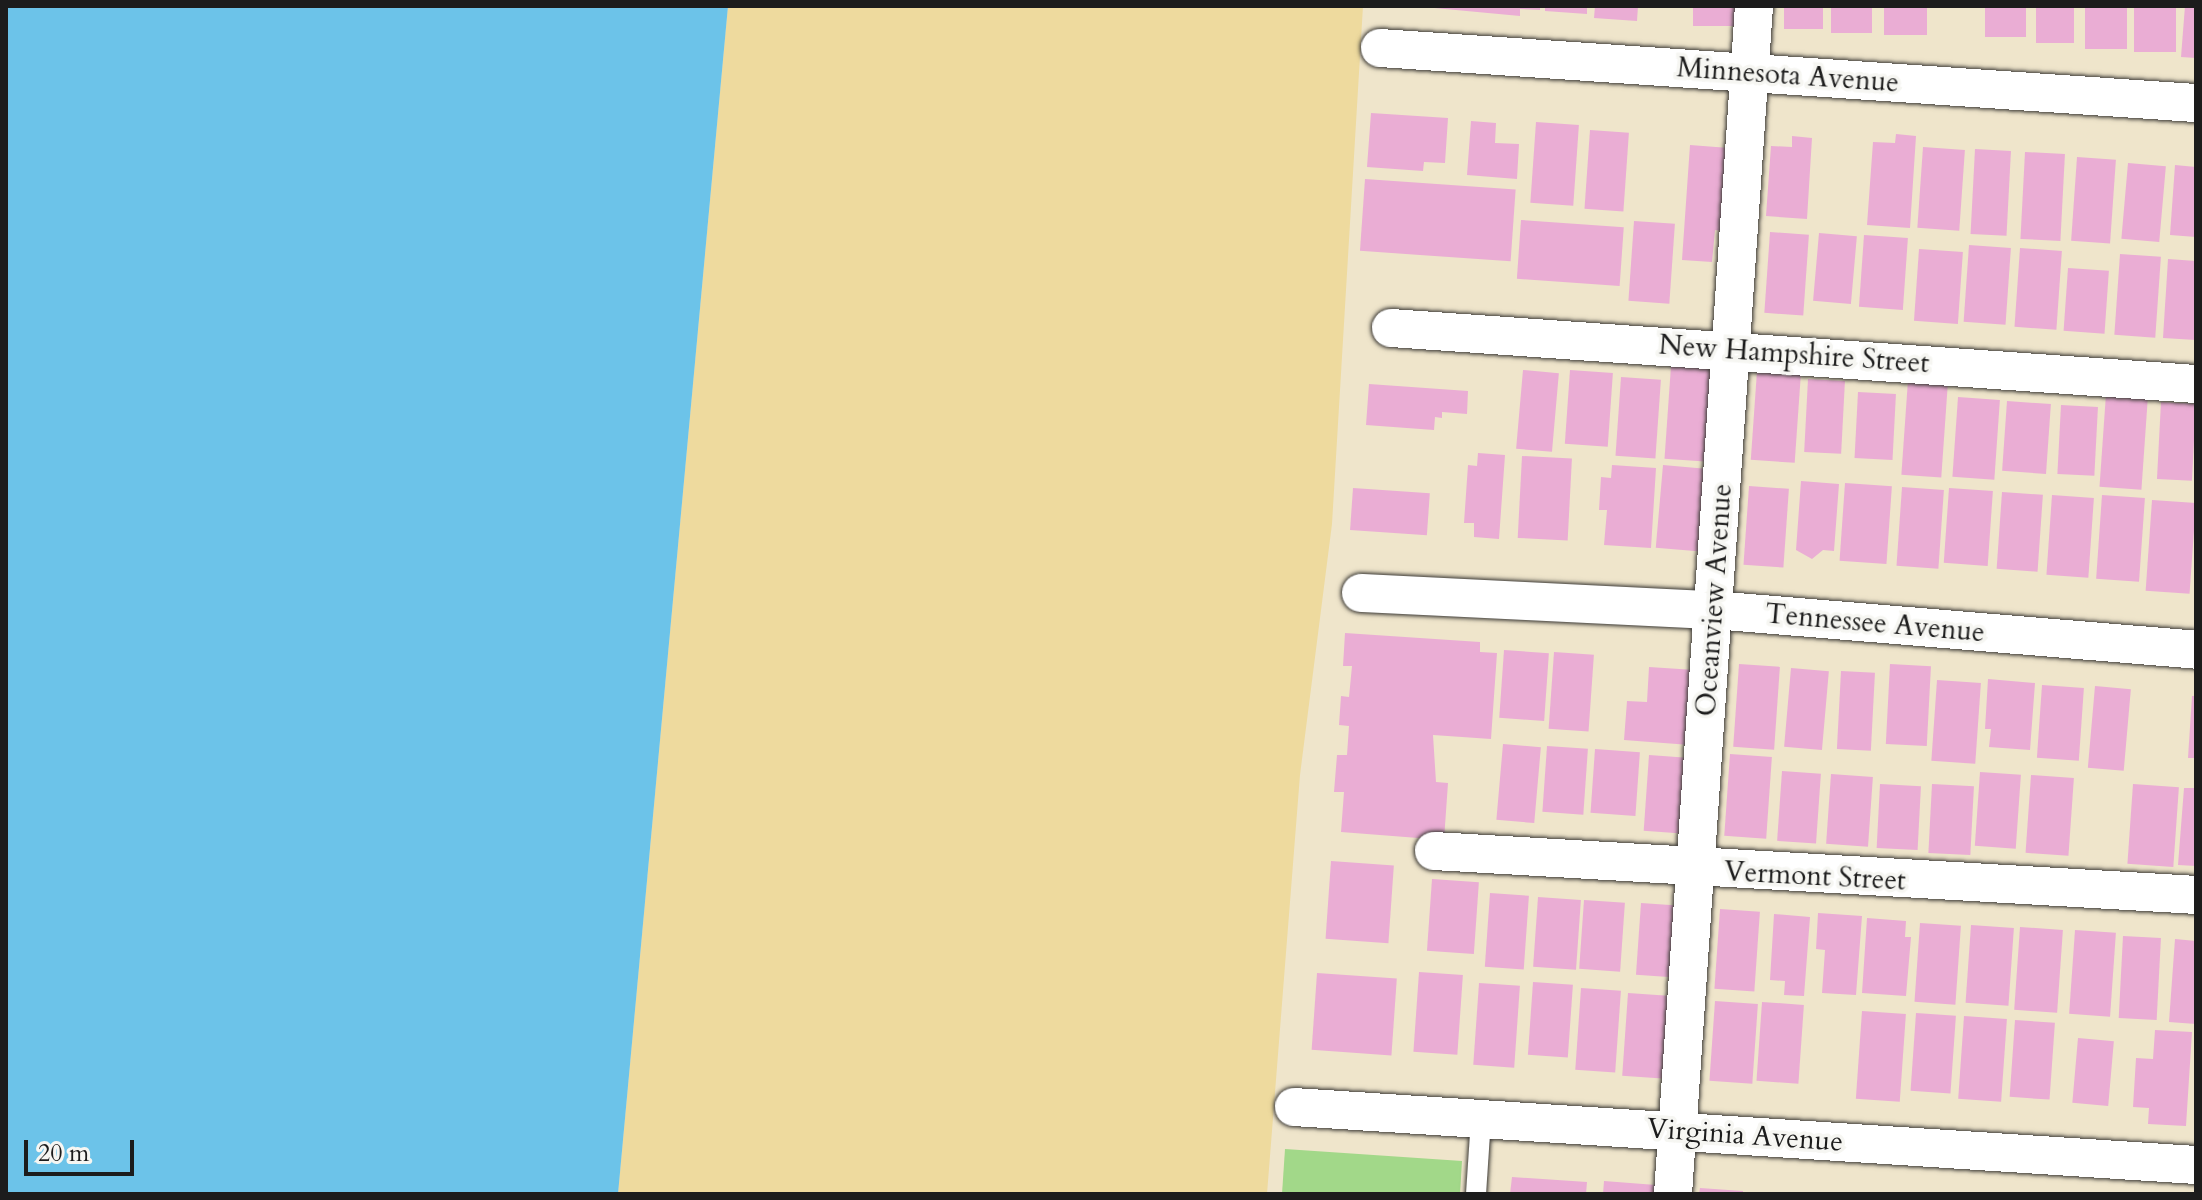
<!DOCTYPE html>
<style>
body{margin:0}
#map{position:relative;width:2202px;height:1200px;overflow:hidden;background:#efe5cb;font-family:Cardo,serif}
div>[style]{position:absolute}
.green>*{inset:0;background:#a2d889}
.sand>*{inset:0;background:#eeda9e}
.water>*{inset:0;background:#6cc3e9}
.building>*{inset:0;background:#eaadd4;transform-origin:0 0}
.roads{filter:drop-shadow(0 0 2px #3c3a36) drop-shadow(0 0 2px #3c3a36)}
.service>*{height:20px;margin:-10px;padding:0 10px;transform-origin:10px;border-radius:10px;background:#fff}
.minor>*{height:38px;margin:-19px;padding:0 19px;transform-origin:19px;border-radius:19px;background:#fff}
span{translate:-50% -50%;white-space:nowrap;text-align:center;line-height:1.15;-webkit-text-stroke:7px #f6f6f2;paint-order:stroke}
.street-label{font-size:28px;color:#1c1c1c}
.frame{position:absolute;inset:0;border:8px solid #1c1c1c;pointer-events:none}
.scale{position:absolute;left:24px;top:1140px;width:110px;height:36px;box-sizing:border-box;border:4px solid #1c1c1c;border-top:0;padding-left:10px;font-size:24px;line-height:28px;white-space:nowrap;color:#1c1c1c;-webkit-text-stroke:6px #f6f6f2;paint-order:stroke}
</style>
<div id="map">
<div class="green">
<i style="clip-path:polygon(1285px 1149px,1462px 1161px,1460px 1194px,1282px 1194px)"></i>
</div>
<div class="sand">
<i style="clip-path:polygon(728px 6px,1363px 6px,1332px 524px,1300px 775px,1267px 1194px,618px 1194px)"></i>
</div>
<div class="water">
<i style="clip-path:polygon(6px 6px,728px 6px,618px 1194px,6px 1194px)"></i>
</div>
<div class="building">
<i style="clip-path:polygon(1413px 6px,1540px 6px,1540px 10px,1520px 9px,1520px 16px)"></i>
<i style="clip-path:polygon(1545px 6px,1587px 6px,1587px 14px,1545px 11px)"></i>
<i style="clip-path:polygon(1595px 6px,1638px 6px,1637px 21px,1594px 18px)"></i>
<i style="left:1693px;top:6px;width:45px;height:20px"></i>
<i style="left:1784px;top:6px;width:39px;height:23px"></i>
<i style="left:1831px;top:6px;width:41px;height:27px"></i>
<i style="left:1884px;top:6px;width:43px;height:29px"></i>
<i style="left:1985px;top:6px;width:41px;height:31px"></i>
<i style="left:2036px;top:6px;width:38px;height:37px"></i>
<i style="left:2085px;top:6px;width:42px;height:43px"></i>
<i style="left:2134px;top:6px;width:42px;height:46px"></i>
<i style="clip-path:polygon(2185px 6px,2196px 6px,2196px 58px,2181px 57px)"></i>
<i style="clip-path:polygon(1371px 113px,1448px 118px,1445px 163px,1424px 162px,1423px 171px,1367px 167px)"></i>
<i style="clip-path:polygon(1471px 121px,1496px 123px,1495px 143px,1519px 144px,1517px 179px,1467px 175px)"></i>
<i style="left:1536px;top:122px;width:43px;height:81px;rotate:4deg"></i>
<i style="left:1590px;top:130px;width:39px;height:79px;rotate:4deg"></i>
<i style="clip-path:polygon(1896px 134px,1916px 136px,1910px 228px,1867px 225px,1873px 142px,1895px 143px)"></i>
<i style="clip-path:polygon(1792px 136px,1812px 138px,1807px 219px,1766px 216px,1771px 146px,1792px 147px)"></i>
<i style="clip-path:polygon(1690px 145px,1729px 148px,1723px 231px,1715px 230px,1712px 262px,1682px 260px)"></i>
<i style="left:1923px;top:147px;width:42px;height:81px;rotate:4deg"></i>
<i style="left:1975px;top:149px;width:36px;height:85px;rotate:3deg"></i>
<i style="left:2025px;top:152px;width:40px;height:87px;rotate:3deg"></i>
<i style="left:2077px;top:157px;width:39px;height:84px;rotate:4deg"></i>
<i style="left:2128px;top:163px;width:38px;height:76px;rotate:5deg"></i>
<i style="clip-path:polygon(2175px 165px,2196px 167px,2196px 237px,2170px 235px)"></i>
<i style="left:1365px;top:179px;width:151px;height:72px;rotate:4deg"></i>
<i style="left:1521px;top:220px;width:103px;height:59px;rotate:4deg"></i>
<i style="left:1634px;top:221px;width:41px;height:80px;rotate:4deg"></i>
<i style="left:1770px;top:232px;width:39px;height:81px;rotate:4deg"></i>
<i style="left:1819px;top:233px;width:38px;height:68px;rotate:5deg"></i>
<i style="left:1864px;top:235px;width:44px;height:72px;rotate:4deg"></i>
<i style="left:1969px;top:245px;width:42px;height:77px;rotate:4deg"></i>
<i style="left:2020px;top:248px;width:42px;height:79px;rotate:4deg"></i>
<i style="left:1919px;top:249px;width:44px;height:72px;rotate:4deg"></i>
<i style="left:2120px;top:254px;width:41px;height:81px;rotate:4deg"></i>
<i style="clip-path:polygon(2168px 259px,2196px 261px,2196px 340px,2163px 338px)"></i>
<i style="left:2068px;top:268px;width:41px;height:63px;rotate:4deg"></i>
<i style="left:1671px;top:366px;width:44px;height:93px;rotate:4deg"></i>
<i style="left:1523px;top:370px;width:36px;height:79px;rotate:5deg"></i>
<i style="left:1570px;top:370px;width:43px;height:74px;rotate:4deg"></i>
<i style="left:1757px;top:371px;width:44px;height:89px;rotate:4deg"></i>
<i style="left:1621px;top:377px;width:40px;height:79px;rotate:4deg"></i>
<i style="left:1808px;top:379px;width:37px;height:73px;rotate:3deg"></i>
<i style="left:1908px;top:380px;width:40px;height:95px;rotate:4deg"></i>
<i style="clip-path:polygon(1369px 384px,1468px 391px,1467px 414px,1442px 412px,1442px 418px,1435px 417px,1434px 430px,1366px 425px)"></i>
<i style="left:1858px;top:392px;width:38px;height:66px;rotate:3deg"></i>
<i style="left:2106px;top:394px;width:42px;height:93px;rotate:4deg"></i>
<i style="left:1958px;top:397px;width:42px;height:80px;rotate:4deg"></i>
<i style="left:2007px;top:401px;width:44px;height:70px;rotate:4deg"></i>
<i style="left:2161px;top:402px;width:35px;height:77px;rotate:3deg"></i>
<i style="left:2061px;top:405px;width:37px;height:69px;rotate:3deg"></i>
<i style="clip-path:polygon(1478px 453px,1505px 455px,1499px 539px,1474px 537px,1474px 523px,1464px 523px,1468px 465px,1477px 466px)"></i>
<i style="left:1522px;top:456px;width:50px;height:82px;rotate:3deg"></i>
<i style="clip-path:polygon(1612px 465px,1656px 468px,1651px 548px,1604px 545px,1607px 510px,1599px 510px,1601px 477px,1611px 478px)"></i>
<i style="left:1663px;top:465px;width:45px;height:83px;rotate:5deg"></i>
<i style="clip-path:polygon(1801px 481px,1839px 484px,1834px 551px,1823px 550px,1812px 559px,1796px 550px)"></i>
<i style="left:1845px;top:483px;width:47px;height:78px;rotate:4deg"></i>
<i style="left:1749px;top:486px;width:40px;height:79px;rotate:4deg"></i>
<i style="left:1902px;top:487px;width:42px;height:79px;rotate:4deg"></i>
<i style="left:1353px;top:488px;width:77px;height:42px;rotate:4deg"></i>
<i style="left:1949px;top:488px;width:44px;height:75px;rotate:4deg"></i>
<i style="left:2002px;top:492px;width:41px;height:77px;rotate:4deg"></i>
<i style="left:2052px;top:495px;width:42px;height:80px;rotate:4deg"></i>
<i style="left:2102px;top:495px;width:43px;height:84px;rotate:4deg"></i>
<i style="left:2152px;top:500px;width:44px;height:91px;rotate:4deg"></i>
<i style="clip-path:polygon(1345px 633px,1480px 642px,1480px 652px,1497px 653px,1491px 739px,1433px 735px,1436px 782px,1448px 783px,1444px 840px,1341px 832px,1344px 792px,1334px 792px,1337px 755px,1347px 755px,1349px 726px,1339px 725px,1341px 696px,1349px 697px,1352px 666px,1343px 666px)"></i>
<i style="left:1504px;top:650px;width:45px;height:68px;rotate:4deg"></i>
<i style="left:1554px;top:652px;width:40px;height:77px;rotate:4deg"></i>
<i style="left:1739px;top:664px;width:41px;height:83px;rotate:4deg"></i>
<i style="left:1890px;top:664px;width:41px;height:80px;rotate:3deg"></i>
<i style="clip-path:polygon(1649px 667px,1695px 670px,1690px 745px,1624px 740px,1627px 701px,1647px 702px)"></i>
<i style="left:1791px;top:668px;width:38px;height:79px;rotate:5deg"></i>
<i style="left:1841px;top:671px;width:34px;height:78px;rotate:3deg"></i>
<i style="clip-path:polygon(1988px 679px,2035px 683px,2030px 750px,1989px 747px,1991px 729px,1985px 729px)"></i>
<i style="left:1937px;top:680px;width:44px;height:81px;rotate:4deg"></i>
<i style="left:2042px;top:685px;width:42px;height:73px;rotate:4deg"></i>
<i style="left:2095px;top:686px;width:36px;height:82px;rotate:5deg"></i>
<i style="clip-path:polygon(2192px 696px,2196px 696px,2196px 758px,2188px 758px)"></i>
<i style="left:1503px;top:744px;width:38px;height:76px;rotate:5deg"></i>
<i style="left:1547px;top:746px;width:41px;height:66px;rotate:4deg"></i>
<i style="left:1595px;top:749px;width:45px;height:64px;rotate:4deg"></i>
<i style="left:1730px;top:754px;width:42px;height:82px;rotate:4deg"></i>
<i style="left:1649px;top:755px;width:45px;height:76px;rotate:4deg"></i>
<i style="left:1782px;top:771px;width:39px;height:70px;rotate:4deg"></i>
<i style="left:1980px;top:772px;width:41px;height:74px;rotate:4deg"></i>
<i style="left:1831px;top:774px;width:42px;height:70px;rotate:4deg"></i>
<i style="left:2031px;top:775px;width:43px;height:78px;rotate:4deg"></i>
<i style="left:1880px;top:784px;width:41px;height:64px;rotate:3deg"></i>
<i style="left:1932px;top:784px;width:42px;height:69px;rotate:3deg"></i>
<i style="left:2133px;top:784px;width:46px;height:80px;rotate:4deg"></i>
<i style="clip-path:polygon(2184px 788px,2196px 788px,2196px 866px,2178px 865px)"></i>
<i style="left:1331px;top:861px;width:63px;height:78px;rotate:4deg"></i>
<i style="left:1432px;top:879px;width:47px;height:72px;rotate:4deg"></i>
<i style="left:1490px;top:893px;width:39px;height:74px;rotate:4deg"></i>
<i style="left:1538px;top:897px;width:43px;height:70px;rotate:4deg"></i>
<i style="left:1584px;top:900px;width:41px;height:69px;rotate:4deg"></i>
<i style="left:1641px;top:903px;width:40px;height:72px;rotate:4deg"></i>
<i style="left:1720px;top:909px;width:40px;height:80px;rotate:4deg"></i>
<i style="clip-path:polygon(1818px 913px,1862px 916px,1856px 995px,1822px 993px,1825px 950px,1816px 949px)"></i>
<i style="clip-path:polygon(1774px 914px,1810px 917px,1804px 996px,1784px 995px,1785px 981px,1770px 980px)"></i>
<i style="clip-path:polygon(1867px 918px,1906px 921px,1905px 937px,1911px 937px,1906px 996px,1862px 993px)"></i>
<i style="left:1920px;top:923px;width:41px;height:79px;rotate:4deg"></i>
<i style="left:1971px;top:925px;width:43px;height:78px;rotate:4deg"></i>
<i style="left:2020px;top:927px;width:43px;height:83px;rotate:4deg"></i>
<i style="left:2075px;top:930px;width:41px;height:84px;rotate:4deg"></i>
<i style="left:2123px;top:936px;width:38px;height:82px;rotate:3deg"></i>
<i style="clip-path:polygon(2175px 939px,2196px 941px,2196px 1024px,2169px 1022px)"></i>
<i style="left:1419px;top:972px;width:44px;height:80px;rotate:4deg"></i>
<i style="left:1317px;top:973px;width:80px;height:77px;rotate:4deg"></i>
<i style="left:1533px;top:982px;width:40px;height:73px;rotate:4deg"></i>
<i style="left:1479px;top:983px;width:41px;height:82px;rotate:4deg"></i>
<i style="left:1581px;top:988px;width:40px;height:82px;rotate:4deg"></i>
<i style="left:1628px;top:993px;width:40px;height:83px;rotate:4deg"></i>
<i style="left:1715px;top:1001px;width:43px;height:80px;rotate:4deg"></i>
<i style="left:1762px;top:1002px;width:42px;height:79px;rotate:4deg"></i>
<i style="left:1862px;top:1011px;width:44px;height:88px;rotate:4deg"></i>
<i style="left:1916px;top:1013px;width:40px;height:78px;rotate:4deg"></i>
<i style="left:1964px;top:1016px;width:43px;height:83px;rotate:4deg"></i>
<i style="left:2015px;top:1020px;width:40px;height:77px;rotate:4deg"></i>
<i style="clip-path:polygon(2155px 1030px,2192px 1032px,2186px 1126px,2148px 1124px,2149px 1108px,2133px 1107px,2136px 1058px,2153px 1059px)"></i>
<i style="left:2078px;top:1038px;width:36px;height:65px;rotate:5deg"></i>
<i style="clip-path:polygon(1512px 1177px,1587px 1182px,1586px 1194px,1510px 1194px)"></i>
<i style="clip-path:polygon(1604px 1181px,1656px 1185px,1656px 1194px,1603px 1194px)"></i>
<i style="clip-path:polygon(1700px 1188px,1743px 1191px,1743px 1194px,1699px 1194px)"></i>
</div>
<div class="roads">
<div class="service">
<i style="left:1476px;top:1194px;width:75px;rotate:-86.2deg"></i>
</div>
<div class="minor">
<i style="left:1380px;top:48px;width:818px;rotate:3.86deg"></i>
<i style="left:1391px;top:328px;width:807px;rotate:3.98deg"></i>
<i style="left:1361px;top:593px;width:352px;rotate:2.8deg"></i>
<i style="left:1713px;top:610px;width:485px;rotate:4.7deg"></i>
<i style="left:1434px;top:851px;width:763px;rotate:3.3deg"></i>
<i style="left:1294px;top:1107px;width:904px;rotate:3.68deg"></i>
<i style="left:1673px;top:1194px;width:1191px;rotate:-86.1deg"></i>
</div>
</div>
<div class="street-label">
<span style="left:1788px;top:75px;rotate:4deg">Minnesota Avenue</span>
<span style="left:1794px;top:354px;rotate:4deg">New Hampshire Street</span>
<span style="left:1714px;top:600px;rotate:-86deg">Oceanview Avenue</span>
<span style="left:1875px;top:623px;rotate:5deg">Tennessee Avenue</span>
<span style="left:1815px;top:876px;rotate:3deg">Vermont Street</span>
<span style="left:1745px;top:1135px;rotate:4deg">Virginia Avenue</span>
</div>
<div class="frame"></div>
<div class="scale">20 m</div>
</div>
